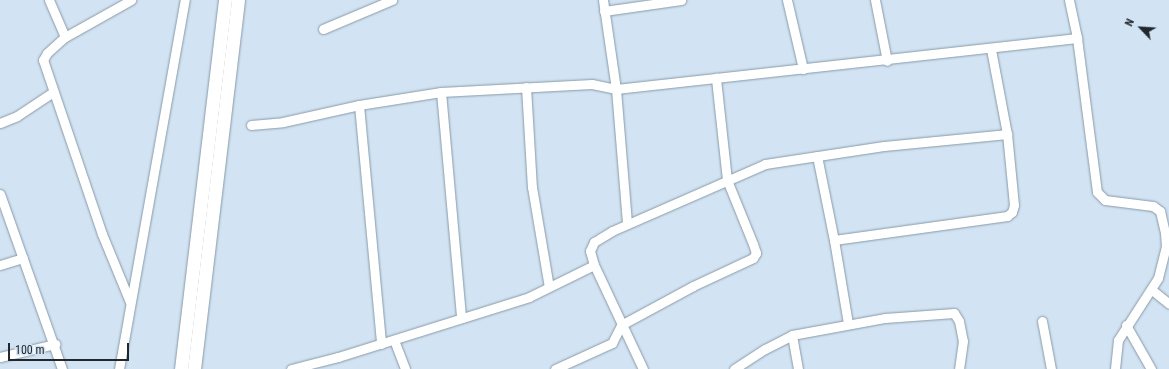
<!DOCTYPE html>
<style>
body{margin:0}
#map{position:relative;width:1169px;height:369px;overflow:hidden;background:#d2e3f3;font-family:"Roboto Condensed",sans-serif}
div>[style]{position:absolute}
.roads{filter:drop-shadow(0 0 1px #8999a7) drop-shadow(0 0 1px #8999a7)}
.minor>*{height:9px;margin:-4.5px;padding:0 4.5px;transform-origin:4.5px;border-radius:4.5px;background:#fff}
.highway>*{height:13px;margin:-6.5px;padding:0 6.5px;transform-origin:6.5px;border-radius:6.5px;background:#fff}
span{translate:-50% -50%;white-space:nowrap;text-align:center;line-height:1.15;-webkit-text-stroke:3px #d2e3f3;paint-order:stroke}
.north{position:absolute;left:1121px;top:8px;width:40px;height:40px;-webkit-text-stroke:3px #d2e3f3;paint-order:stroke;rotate:295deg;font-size:11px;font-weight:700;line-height:16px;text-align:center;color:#21272d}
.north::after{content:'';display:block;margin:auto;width:14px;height:18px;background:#21272d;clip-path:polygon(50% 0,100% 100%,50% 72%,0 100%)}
.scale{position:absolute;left:8px;top:343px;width:121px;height:18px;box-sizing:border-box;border:2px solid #21272d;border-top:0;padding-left:5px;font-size:12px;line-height:14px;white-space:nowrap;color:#21272d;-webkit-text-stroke:3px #d2e3f3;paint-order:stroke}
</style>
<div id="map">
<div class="roads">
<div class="minor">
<i style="left:49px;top:0;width:40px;rotate:66.6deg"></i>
<i style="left:603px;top:0;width:90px;rotate:81.7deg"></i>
<i style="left:616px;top:89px;width:135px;rotate:85.3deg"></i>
<i style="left:787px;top:0;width:71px;rotate:76.9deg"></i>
<i style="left:875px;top:0;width:62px;rotate:78.9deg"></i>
<i style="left:1069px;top:0;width:39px;rotate:78deg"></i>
<i style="left:1077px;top:38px;width:155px;rotate:82.6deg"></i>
<i style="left:1097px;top:192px;width:11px;rotate:45deg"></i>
<i style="left:1105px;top:200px;width:48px;rotate:7.1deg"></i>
<i style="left:1153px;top:206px;width:9px;rotate:36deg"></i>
<i style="left:1160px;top:211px;width:23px;rotate:77deg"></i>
<i style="left:1165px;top:233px;width:13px;rotate:86deg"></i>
<i style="left:1166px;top:246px;width:33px;rotate:104deg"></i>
<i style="left:1158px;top:278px;width:74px;rotate:122.8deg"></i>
<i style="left:1118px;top:340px;width:29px;rotate:96deg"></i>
<i style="left:604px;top:11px;width:78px;rotate:-8.1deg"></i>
<i style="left:323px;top:29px;width:75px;rotate:-22.8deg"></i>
<i style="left:526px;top:87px;width:100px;rotate:86.6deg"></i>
<i style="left:532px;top:187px;width:101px;rotate:80.4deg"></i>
<i style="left:441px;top:92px;width:227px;rotate:84.9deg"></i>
<i style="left:359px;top:105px;width:240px;rotate:84.7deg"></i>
<i style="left:0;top:123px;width:18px;rotate:-22deg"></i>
<i style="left:17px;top:116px;width:43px;rotate:-33.7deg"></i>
<i style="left:251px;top:125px;width:32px;rotate:-5deg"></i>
<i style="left:283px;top:122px;width:78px;rotate:-12.6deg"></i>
<i style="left:359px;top:105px;width:83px;rotate:-9deg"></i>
<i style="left:441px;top:92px;width:151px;rotate:-3deg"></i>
<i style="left:592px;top:84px;width:25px;rotate:12deg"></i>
<i style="left:616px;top:89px;width:464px;rotate:-6.3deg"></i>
<i style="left:817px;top:156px;width:86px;rotate:78.6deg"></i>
<i style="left:834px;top:240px;width:85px;rotate:80.5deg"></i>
<i style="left:0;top:194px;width:186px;rotate:70.5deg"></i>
<i style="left:834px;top:240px;width:175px;rotate:-7.9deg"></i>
<i style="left:1007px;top:216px;width:6px;rotate:-39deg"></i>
<i style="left:1012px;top:212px;width:7px;rotate:-74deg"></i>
<i style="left:1014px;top:205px;width:71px;rotate:-95.6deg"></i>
<i style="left:1007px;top:134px;width:86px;rotate:-100.7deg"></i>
<i style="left:0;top:265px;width:24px;rotate:-17deg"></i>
<i style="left:1152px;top:290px;width:22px;rotate:39deg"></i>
<i style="left:130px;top:302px;width:74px;rotate:-112.4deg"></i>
<i style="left:102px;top:234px;width:184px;rotate:-108.7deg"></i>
<i style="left:43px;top:60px;width:8px;rotate:-60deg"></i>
<i style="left:47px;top:53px;width:24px;rotate:-42deg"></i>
<i style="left:65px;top:37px;width:76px;rotate:-29.3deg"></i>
<i style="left:1042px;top:321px;width:49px;rotate:79.4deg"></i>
<i style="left:1126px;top:325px;width:51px;rotate:60.4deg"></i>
<i style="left:792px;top:335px;width:35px;rotate:80deg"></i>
<i style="left:394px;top:340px;width:31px;rotate:69deg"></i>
<i style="left:0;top:357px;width:57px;rotate:-13.3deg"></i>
<i style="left:119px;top:369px;width:375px;rotate:-79.9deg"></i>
<i style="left:291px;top:369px;width:49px;rotate:-14.3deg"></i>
<i style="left:338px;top:357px;width:200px;rotate:-17.4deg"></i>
<i style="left:529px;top:297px;width:72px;rotate:-26.2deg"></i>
<i style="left:555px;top:369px;width:63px;rotate:-24.5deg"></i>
<i style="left:612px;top:343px;width:20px;rotate:-63deg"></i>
<i style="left:621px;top:325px;width:82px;rotate:-28.4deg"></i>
<i style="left:693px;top:286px;width:66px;rotate:-25deg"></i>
<i style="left:753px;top:258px;width:6px;rotate:-59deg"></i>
<i style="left:756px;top:253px;width:9px;rotate:-108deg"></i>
<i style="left:753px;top:244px;width:69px;rotate:-112.1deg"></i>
<i style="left:727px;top:180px;width:103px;rotate:-96.2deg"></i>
<i style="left:643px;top:369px;width:115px;rotate:-115.2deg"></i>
<i style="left:594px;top:265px;width:15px;rotate:-106deg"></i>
<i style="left:590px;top:251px;width:10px;rotate:-66deg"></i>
<i style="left:594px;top:242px;width:21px;rotate:-31deg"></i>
<i style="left:612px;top:231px;width:167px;rotate:-23.6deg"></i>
<i style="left:765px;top:164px;width:120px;rotate:-8.6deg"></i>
<i style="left:884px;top:146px;width:124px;rotate:-5.6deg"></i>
<i style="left:734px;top:369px;width:37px;rotate:-33deg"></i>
<i style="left:765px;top:349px;width:30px;rotate:-27deg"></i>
<i style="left:792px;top:335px;width:95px;rotate:-10.4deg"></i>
<i style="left:885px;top:318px;width:69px;rotate:-4.1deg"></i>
<i style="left:954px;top:313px;width:9px;rotate:58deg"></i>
<i style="left:959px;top:321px;width:20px;rotate:79deg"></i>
<i style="left:963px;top:341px;width:28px;rotate:98deg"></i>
</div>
<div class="highway">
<i style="left:181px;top:369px;width:372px;rotate:-83.2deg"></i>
<i style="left:194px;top:369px;width:372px;rotate:-83.2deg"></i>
</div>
</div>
<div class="north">N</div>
<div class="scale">100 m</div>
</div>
